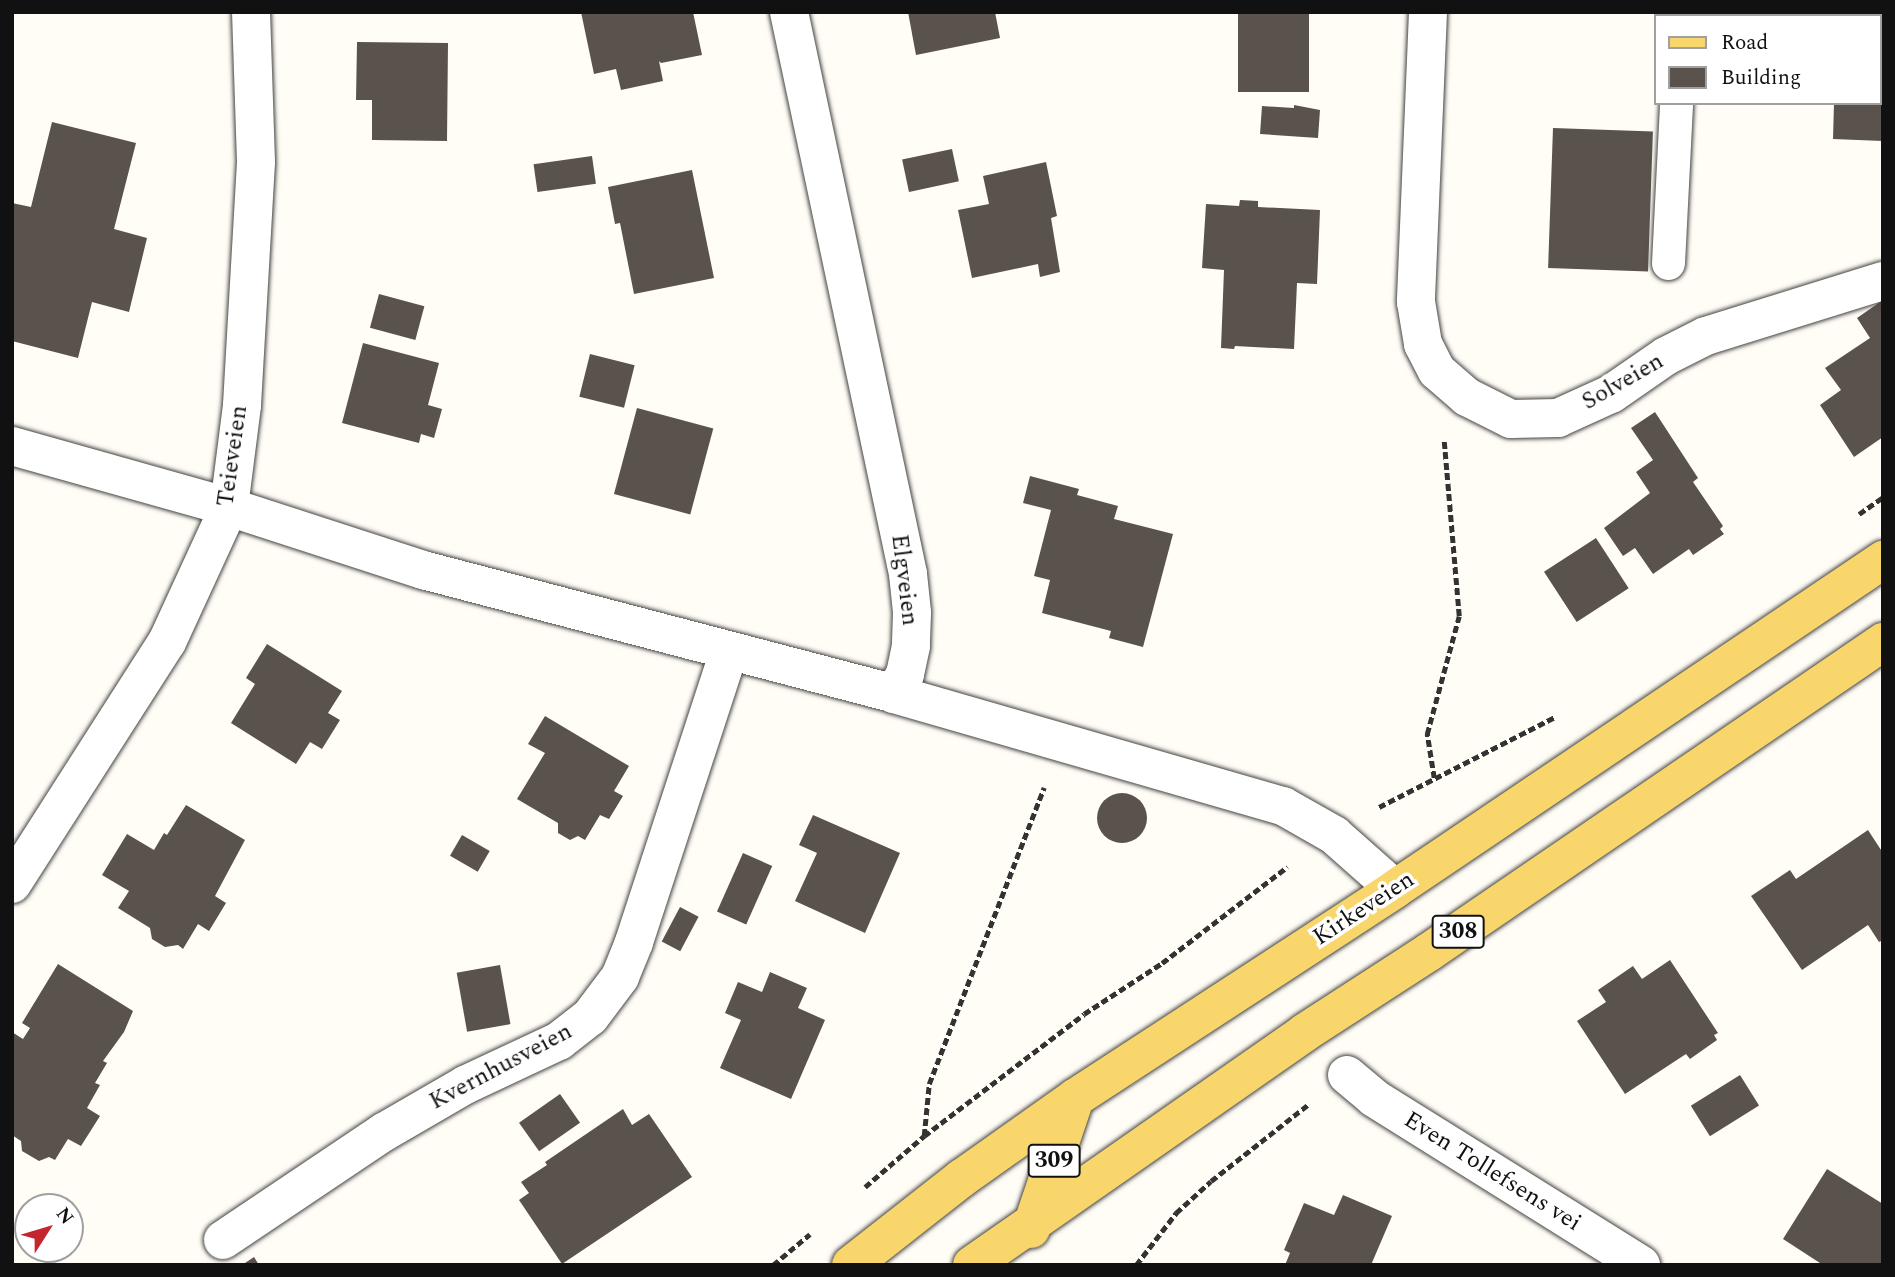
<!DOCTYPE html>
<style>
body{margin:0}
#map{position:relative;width:1895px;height:1277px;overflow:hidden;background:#fffdf5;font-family:Spectral,serif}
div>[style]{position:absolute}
.building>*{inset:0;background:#5a524d;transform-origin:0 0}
.round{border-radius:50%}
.path>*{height:4.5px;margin-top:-2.25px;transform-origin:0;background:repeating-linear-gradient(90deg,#333 0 7px,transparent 0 10.5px)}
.roads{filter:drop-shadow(0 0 2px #444) drop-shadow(0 0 2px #444)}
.lane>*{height:33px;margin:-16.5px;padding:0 16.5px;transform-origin:16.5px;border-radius:16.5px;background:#fff}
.street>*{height:38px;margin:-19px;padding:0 19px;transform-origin:19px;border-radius:19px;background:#fff}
.primary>*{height:38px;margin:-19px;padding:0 19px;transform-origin:19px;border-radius:19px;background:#f9d66b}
span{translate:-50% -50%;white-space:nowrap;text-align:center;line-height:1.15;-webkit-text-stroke:7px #fff;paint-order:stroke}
.shield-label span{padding:2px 5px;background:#fff;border:2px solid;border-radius:5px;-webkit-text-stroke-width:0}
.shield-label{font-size:23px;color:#111;font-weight:700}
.street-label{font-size:24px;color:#111}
.frame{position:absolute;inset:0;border:14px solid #111;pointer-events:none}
.legend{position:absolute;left:1654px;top:14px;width:228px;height:91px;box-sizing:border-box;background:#fff;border:2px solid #a0a0a0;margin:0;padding:9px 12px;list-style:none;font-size:21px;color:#111}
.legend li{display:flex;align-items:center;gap:14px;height:35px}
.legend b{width:35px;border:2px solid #a0a0a0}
.north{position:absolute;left:14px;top:1193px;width:70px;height:70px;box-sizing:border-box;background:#fff;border:2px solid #a0a0a0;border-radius:50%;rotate:53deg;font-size:19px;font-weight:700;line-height:28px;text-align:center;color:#111}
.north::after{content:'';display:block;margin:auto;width:24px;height:32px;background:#c4262e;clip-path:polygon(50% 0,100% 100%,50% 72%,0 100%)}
</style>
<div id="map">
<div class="building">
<i style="clip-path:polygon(581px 12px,693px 12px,702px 55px,661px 63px,659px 61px,663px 81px,621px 90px,616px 69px,594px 74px)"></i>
<i style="clip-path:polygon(908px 12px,995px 12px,1000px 38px,916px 55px)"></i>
<i style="left:1238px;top:12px;width:71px;height:80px"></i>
<i style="clip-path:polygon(1839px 12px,1883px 12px,1883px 141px,1833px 139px,1834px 103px,1879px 103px,1879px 16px,1838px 16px)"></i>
<i style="clip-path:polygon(357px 42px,448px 43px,447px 141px,372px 140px,372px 100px,356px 100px)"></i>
<i style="clip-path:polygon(1294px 105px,1320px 110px,1318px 138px,1260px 134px,1262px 106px,1294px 108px)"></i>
<i style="clip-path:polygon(52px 122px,136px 143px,114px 229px,147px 238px,129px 312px,92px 302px,78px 358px,12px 341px,12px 203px,31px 207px)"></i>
<i style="left:1553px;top:128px;width:100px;height:140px;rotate:2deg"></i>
<i style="left:952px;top:149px;width:33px;height:51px;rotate:78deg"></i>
<i style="left:592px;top:156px;width:28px;height:59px;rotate:82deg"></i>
<i style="clip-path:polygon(1046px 162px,1057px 216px,1051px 218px,1060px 272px,1040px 277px,1038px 264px,972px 278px,958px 210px,989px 204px,983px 176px)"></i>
<i style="clip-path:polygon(692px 170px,714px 278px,634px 294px,620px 223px,615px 224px,608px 187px)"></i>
<i style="clip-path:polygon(1240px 200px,1258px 201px,1258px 207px,1320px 210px,1317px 284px,1297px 283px,1294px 349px,1235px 346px,1234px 349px,1221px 348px,1224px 270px,1202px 268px,1206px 204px,1239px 206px)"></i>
<i style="left:379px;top:294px;width:47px;height:35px;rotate:15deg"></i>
<i style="clip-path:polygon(1883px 300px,1883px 437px,1854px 457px,1820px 405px,1841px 390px,1825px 368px,1870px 338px,1857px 318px)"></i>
<i style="clip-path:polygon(363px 343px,439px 363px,428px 405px,442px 409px,434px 438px,421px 434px,419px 443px,342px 423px)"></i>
<i style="left:590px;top:354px;width:46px;height:44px;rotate:14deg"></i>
<i style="left:637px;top:408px;width:79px;height:89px;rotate:15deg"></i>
<i style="clip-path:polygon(1655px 412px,1698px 478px,1693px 482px,1723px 526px,1720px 529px,1724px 534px,1693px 555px,1689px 549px,1653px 574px,1635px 548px,1623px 556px,1604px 528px,1650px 493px,1636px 472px,1653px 460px,1631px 428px)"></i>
<i style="clip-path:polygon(1030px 476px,1079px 489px,1077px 495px,1118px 506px,1114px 519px,1173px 534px,1143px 647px,1109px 638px,1111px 631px,1042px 613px,1050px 580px,1034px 576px,1051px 510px,1023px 503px)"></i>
<i style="left:1596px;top:538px;width:60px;height:62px;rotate:57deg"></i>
<i style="clip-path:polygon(267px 644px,342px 691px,328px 713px,340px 720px,322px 749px,310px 742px,296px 764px,231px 723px,255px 684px,246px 678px)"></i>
<i style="clip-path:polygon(545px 716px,629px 766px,614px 791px,623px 796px,609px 819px,600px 815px,585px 840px,578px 836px,570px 840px,558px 833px,558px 823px,517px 799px,545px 753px,528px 744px)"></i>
<i class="round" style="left:1097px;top:793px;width:50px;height:50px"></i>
<i style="clip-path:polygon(186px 805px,245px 840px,215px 896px,226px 903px,209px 931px,198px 924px,183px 949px,178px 945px,165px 947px,152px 939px,150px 928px,118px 908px,129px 891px,102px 875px,127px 834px,154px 850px,164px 833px,167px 835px)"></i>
<i style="clip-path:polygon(813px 815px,900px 853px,865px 933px,795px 901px,817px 853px,799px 845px)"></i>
<i style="clip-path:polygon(1868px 830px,1883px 853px,1883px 940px,1879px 942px,1868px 925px,1802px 970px,1751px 896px,1790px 870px,1796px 879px)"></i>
<i style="left:462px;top:835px;width:32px;height:24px;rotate:30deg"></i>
<i style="left:743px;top:853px;width:32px;height:64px;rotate:24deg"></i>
<i style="left:680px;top:907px;width:21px;height:39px;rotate:28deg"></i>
<i style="clip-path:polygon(1670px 960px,1718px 1033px,1714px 1035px,1717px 1040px,1690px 1059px,1686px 1054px,1625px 1094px,1577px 1021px,1606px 1002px,1598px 990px,1633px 966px,1642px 979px)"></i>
<i style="clip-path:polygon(58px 964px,133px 1011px,124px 1032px,103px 1061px,107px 1063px,95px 1083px,100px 1085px,87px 1108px,100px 1116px,81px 1146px,68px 1139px,55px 1160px,49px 1157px,39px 1161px,22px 1151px,21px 1141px,12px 1135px,12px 1032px,23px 1039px,30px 1028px,22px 1023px)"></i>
<i style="left:500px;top:965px;width:60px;height:44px;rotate:80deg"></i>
<i style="clip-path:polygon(770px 972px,807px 988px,798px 1008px,825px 1020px,791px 1099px,720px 1068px,741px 1020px,725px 1013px,738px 982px,762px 992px)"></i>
<i style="left:1740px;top:1075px;width:36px;height:58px;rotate:58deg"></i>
<i style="left:560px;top:1094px;width:35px;height:50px;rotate:55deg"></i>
<i style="clip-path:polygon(623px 1109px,632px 1125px,649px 1114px,692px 1177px,562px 1264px,519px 1200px,529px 1193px,521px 1182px,547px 1165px,545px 1162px)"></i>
<i style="clip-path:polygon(1827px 1169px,1883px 1204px,1883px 1265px,1823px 1265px,1783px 1239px)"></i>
<i style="clip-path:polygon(1343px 1195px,1392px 1216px,1371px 1265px,1285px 1265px,1290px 1253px,1284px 1250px,1304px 1203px,1334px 1215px)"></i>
<i style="clip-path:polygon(254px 1257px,259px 1265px,242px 1265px)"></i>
</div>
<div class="path">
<i style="left:1859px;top:514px;width:29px;rotate:-35deg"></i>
<i style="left:1434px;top:778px;width:45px;rotate:-99deg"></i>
<i style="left:1427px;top:734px;width:122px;rotate:-74.8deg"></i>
<i style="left:1459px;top:616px;width:175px;rotate:-94.9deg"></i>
<i style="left:1379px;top:807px;width:198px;rotate:-27.1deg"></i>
<i style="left:924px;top:1136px;width:52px;rotate:-84.5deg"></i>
<i style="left:929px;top:1084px;width:318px;rotate:-68.8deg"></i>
<i style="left:865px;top:1187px;width:78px;rotate:-40.8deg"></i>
<i style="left:924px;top:1136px;width:201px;rotate:-37.3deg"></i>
<i style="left:1084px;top:1014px;width:93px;rotate:-33.2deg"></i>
<i style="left:1162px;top:963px;width:158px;rotate:-37.5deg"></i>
<i style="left:773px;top:1265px;width:48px;rotate:-40deg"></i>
<i style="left:1136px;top:1265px;width:66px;rotate:-52.4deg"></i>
<i style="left:1176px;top:1213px;width:47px;rotate:-42.4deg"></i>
<i style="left:1211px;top:1181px;width:125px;rotate:-38.2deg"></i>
</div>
<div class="roads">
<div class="lane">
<i style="left:1685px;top:16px;width:4px;rotate:-76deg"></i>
<i style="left:1668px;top:263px;width:160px;rotate:-87.1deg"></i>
</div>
<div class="street">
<i style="left:789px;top:12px;width:574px;rotate:78.04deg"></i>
<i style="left:908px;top:574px;width:39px;rotate:84deg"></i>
<i style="left:912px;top:613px;width:33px;rotate:92deg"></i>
<i style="left:911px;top:646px;width:29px;rotate:102deg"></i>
<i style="left:905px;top:674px;width:23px;rotate:119deg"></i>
<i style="left:894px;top:694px;width:405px;rotate:16.1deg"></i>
<i style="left:1283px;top:806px;width:59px;rotate:29.6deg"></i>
<i style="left:1334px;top:835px;width:81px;rotate:41.5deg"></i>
<i style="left:1428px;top:12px;width:290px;rotate:92.4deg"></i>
<i style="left:1416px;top:302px;width:43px;rotate:80.5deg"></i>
<i style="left:1423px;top:344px;width:30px;rotate:63deg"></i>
<i style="left:1437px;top:371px;width:40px;rotate:41deg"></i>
<i style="left:1467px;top:397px;width:49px;rotate:26.6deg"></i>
<i style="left:1511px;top:419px;width:47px;rotate:-1.2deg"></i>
<i style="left:1558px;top:418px;width:58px;rotate:-24.4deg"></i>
<i style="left:1611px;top:394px;width:67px;rotate:-34.6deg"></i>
<i style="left:1666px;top:356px;width:45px;rotate:-26.6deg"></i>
<i style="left:1706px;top:336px;width:185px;rotate:-17.3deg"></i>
<i style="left:12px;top:446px;width:225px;rotate:15.7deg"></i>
<i style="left:229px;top:507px;width:204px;rotate:18deg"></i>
<i style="left:423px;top:570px;width:487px;rotate:14.7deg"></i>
<i style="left:12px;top:884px;width:287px;rotate:-57.4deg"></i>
<i style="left:167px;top:642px;width:149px;rotate:-65.3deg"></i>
<i style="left:229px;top:507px;width:103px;rotate:-82.7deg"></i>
<i style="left:242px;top:405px;width:243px;rotate:-86.7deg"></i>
<i style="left:256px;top:162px;width:150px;rotate:-91.9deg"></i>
<i style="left:1347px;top:1075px;width:35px;rotate:40deg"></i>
<i style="left:1374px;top:1098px;width:315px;rotate:32deg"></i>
<i style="left:223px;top:1240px;width:194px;rotate:-33.9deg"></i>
<i style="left:384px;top:1132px;width:94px;rotate:-30.1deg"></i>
<i style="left:465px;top:1085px;width:104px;rotate:-25.1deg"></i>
<i style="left:559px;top:1041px;width:39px;rotate:-38deg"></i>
<i style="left:590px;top:1017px;width:50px;rotate:-53.1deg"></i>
<i style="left:620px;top:977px;width:38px;rotate:-68deg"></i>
<i style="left:634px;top:942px;width:305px;rotate:-71.9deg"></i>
</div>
<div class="primary">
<i style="left:1031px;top:1229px;width:138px;rotate:-71.4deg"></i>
<i style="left:851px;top:1265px;width:141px;rotate:-38.1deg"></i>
<i style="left:962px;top:1178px;width:138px;rotate:-35.3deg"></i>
<i style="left:1075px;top:1098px;width:382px;rotate:-33.1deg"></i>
<i style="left:1395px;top:889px;width:589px;rotate:-33.99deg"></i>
<i style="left:972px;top:1265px;width:405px;rotate:-34.9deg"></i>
<i style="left:1304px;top:1033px;width:149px;rotate:-32.9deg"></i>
<i style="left:1429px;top:952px;width:550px;rotate:-34.33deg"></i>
</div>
</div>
<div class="shield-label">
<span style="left:1458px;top:932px">308</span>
<span style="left:1054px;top:1161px">309</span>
</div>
<div class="street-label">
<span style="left:1623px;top:382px;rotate:-30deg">Solveien</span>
<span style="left:233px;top:456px;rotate:-82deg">Teieveien</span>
<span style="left:904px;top:580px;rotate:83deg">Elgveien</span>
<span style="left:1364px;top:909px;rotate:-33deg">Kirkeveien</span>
<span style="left:501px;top:1067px;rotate:-28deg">Kvernhusveien</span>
<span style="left:1492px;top:1172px;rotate:32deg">Even Tollefsens vei</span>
</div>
<div class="frame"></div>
<ul class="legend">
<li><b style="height:9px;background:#f9d66b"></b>Road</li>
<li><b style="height:19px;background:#5a524d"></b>Building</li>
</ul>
<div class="north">N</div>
</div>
